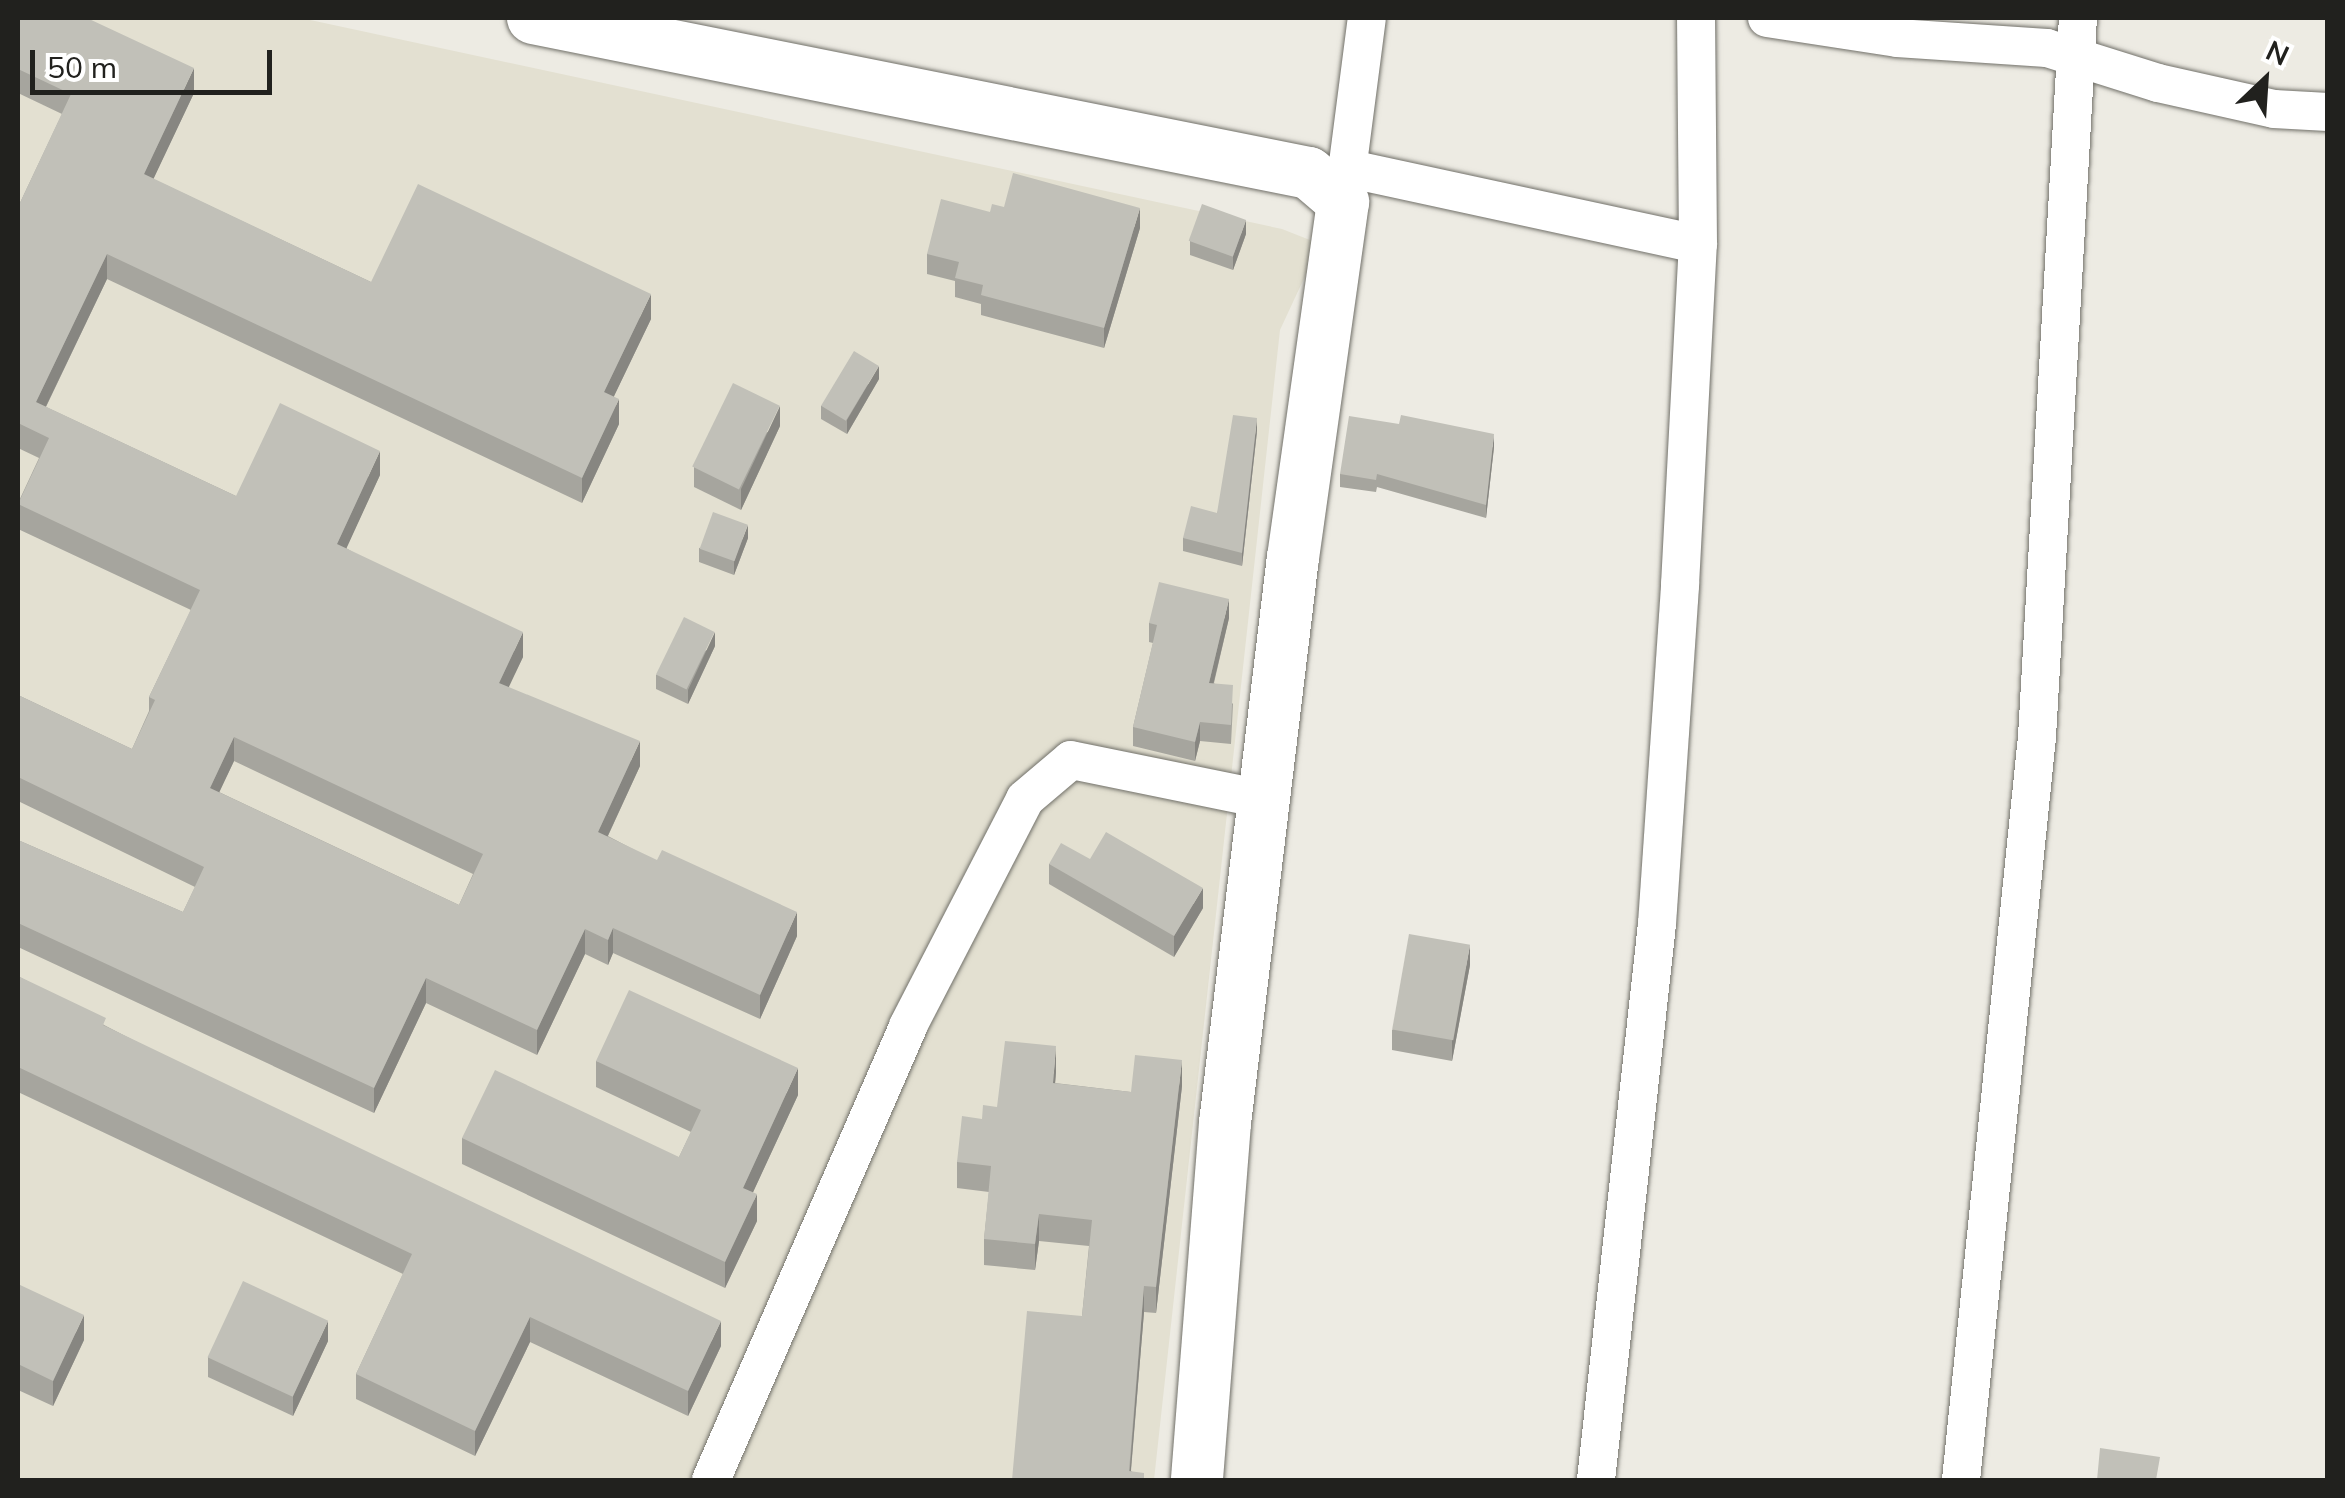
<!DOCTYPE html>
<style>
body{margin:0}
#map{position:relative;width:2345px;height:1498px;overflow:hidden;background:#edebe3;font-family:Mulish,sans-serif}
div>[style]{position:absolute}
.built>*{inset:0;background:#e3e0d1}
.roads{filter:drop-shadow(0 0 2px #717069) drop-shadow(0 0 2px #717069)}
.minor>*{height:38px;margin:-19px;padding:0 19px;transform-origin:19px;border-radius:19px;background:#fff}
.secondary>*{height:52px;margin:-26px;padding:0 26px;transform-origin:26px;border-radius:26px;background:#fff}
.wall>*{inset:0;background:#a6a59e}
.shaded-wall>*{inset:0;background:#878681}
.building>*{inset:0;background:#c1c0b8;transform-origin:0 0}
span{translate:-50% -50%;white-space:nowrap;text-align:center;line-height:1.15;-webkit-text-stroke:9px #fff;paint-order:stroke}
.frame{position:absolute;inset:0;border:20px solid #21211e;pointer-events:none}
.north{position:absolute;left:2215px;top:30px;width:100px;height:100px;-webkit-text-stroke:8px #fff;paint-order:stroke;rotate:25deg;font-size:28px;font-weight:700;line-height:40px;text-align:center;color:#21211e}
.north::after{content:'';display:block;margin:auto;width:35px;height:45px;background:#21211e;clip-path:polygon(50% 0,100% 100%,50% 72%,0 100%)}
.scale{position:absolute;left:30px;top:50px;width:242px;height:45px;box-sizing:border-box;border:5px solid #21211e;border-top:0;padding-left:12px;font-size:30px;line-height:35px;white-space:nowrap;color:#21211e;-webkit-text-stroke:8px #fff;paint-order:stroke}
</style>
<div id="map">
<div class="built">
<i style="clip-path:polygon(18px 18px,301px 18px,1282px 229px,1320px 244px,1280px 330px,1154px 1480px,18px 1480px)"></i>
</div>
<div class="roads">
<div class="minor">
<i style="left:1767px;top:18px;width:132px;rotate:8.7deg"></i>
<i style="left:1897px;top:38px;width:150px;rotate:3.8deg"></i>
<i style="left:2047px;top:48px;width:116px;rotate:17.5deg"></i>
<i style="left:2158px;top:83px;width:119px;rotate:12.6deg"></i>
<i style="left:2274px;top:109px;width:54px;rotate:3.2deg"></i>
<i style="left:1346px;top:168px;width:360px;rotate:12.2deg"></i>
<i style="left:1344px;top:194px;width:177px;rotate:-82.6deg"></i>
<i style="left:711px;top:1480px;width:495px;rotate:-66.5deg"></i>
<i style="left:908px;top:1026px;width:255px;rotate:-62.7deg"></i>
<i style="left:1025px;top:799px;width:60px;rotate:-40.3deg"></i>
<i style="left:1071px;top:760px;width:196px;rotate:11.5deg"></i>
<i style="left:1596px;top:1480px;width:559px;rotate:-83.74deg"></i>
<i style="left:1657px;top:924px;width:340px;rotate:-86.1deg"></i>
<i style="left:1680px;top:585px;width:341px;rotate:-87deg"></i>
<i style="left:1698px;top:244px;width:226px;rotate:-90.5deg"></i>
<i style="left:1961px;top:1480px;width:747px;rotate:-84.16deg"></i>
<i style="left:2037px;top:737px;width:720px;rotate:-86.74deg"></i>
</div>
<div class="secondary">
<i style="left:533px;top:18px;width:791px;rotate:11.3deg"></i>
<i style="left:1309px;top:173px;width:45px;rotate:40.5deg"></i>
<i style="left:1343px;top:202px;width:359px;rotate:98deg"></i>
<i style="left:1293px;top:557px;width:570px;rotate:96.85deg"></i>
<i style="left:1225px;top:1123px;width:358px;rotate:94.5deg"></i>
</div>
</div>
<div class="wall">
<i style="clip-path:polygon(evenodd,18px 18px,194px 93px,153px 179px,371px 282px,651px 319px,614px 396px,619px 424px,582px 503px,107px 279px,46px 407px,236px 496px,380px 475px,346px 548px,523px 657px,508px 687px,640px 766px,608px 836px,797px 936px,760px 1019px,613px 953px,608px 965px,585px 954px,537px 1055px,426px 1003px,374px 1113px,18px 947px,18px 840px,183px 912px,195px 887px,18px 801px,18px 695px,132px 749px,149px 711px,149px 697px,191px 610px,18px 529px,18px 503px,39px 458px,18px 448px,18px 207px,62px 114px,18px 93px,18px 18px,234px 761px,473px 874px,459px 905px,219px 792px,234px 761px)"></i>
<i style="clip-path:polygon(1004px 207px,1140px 228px,1104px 348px,981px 315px,981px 304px,955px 297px,955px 281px,927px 274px,927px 254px,990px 212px)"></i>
<i style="clip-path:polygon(1246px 234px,1233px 270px,1190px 255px,1190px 241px)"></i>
<i style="clip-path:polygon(879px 379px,847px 434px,821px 419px,821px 406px)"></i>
<i style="clip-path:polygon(780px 426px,741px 510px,694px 487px,694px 467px)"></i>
<i style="clip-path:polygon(1257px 431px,1242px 566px,1183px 551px,1183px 538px,1217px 513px)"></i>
<i style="clip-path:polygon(1494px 447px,1486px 518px,1377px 487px,1376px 492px,1340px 487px,1340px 474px)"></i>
<i style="clip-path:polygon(748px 538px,734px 575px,699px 562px,699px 548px)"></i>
<i style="clip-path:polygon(1229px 618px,1214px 683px,1233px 704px,1231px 744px,1200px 741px,1195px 761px,1133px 746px,1133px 727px,1153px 643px,1149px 642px,1149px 623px)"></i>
<i style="clip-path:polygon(715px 646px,688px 704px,656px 689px,656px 675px)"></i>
<i style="clip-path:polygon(1090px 859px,1203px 908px,1174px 957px,1049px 884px,1049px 864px)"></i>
<i style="clip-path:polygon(1470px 965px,1452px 1061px,1392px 1050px,1392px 1030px)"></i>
<i style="clip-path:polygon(18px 976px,106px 1026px,721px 1346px,688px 1416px,530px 1342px,475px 1456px,356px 1399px,356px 1374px,403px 1274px,18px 1092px)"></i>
<i style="clip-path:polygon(596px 1061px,798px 1095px,753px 1192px,757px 1221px,725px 1288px,462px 1164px,462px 1138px,679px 1157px,691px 1132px,596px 1087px)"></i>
<i style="clip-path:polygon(1056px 1072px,1055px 1083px,1131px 1092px,1182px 1086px,1156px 1313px,1144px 1312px,1131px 1471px,1144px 1480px,1012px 1480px,1082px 1316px,1089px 1246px,1039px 1241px,1035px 1270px,984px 1265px,984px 1239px,989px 1192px,957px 1188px,957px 1162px,982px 1119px)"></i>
<i style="clip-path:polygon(18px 1284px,84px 1340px,53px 1406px,18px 1390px)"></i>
<i style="clip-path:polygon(328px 1341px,293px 1416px,208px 1377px,208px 1357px)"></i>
</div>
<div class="shaded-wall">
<i style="clip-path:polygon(194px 68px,194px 93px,144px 199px,144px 174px)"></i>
<i style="clip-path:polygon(1140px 208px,1140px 228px,1104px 348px,1104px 328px)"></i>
<i style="clip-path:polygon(1246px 220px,1246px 234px,1233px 270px,1233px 256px)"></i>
<i style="clip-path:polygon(107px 254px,107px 279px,36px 427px,36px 402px)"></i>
<i style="clip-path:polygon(651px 294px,651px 319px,604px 417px,604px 392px)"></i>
<i style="clip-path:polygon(879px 366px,879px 379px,847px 434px,847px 420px)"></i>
<i style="clip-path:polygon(619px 399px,619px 424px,582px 503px,582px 478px)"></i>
<i style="clip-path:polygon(780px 406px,780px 426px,741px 510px,741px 489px)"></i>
<i style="clip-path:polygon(1257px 418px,1257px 431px,1242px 566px,1242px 553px)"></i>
<i style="clip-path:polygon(1494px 434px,1494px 447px,1486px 518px,1486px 505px)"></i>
<i style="clip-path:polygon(380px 451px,380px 475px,337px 569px,337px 544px)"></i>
<i style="clip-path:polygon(748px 525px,748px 538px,734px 575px,734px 561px)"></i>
<i style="clip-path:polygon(1229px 599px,1229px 618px,1209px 702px,1209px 683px)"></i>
<i style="clip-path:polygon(523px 632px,523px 657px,499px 708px,499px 683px)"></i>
<i style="clip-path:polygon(715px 632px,715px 646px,688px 704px,688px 690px)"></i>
<i style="clip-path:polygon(1200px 722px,1200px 741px,1195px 761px,1195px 742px)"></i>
<i style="clip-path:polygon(234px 737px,234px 761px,210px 812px,210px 788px)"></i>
<i style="clip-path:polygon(640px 741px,640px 766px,598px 857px,598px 832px)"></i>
<i style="clip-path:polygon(1203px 888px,1203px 908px,1174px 957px,1174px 936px)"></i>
<i style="clip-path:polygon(797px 912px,797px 936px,760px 1019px,760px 995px)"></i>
<i style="clip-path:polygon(613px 928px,613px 953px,608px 965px,608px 940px)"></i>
<i style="clip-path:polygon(585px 929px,585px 954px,537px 1055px,537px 1030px)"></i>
<i style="clip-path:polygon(1470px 945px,1470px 965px,1452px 1061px,1452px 1041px)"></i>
<i style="clip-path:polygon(426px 978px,426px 1003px,374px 1113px,374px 1088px)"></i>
<i style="clip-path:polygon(1056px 1046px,1056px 1072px,1053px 1109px,1053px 1083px)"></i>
<i style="clip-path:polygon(1182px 1060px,1182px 1086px,1156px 1313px,1156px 1287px)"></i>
<i style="clip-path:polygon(798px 1068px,798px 1095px,743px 1214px,743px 1188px)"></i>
<i style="clip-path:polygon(20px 1180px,20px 1206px,18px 1211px,18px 1186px)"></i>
<i style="clip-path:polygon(757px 1194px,757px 1221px,725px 1288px,725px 1262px)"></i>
<i style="clip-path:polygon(1039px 1214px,1039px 1241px,1035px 1270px,1035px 1244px)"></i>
<i style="clip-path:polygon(1144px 1286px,1144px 1312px,1130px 1480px,1129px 1480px)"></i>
<i style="clip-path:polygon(84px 1315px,84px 1340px,53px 1406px,53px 1381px)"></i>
<i style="clip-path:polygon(530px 1317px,530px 1342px,475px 1456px,475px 1431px)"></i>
<i style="clip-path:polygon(328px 1321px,328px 1341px,293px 1416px,293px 1396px)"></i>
<i style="clip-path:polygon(721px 1321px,721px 1346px,688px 1416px,688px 1391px)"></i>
</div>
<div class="building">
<i style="clip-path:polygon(evenodd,18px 18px,87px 18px,194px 68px,144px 174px,371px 282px,418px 184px,651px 294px,604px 392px,619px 399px,582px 478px,107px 254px,36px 402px,236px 496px,280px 403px,380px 451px,337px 544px,523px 632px,499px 683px,640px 741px,598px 832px,657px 860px,662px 850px,797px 912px,760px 995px,613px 928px,608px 940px,585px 929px,537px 1030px,426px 978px,374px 1088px,18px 923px,18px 840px,183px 912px,204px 867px,18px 777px,18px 695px,132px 749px,155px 700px,149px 697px,200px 590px,18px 504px,49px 438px,18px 423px,18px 207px,71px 94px,18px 69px,18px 18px,234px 737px,483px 854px,459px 905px,210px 788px,234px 737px)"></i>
<i style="clip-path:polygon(1013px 173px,1140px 208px,1104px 328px,981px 295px,983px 285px,955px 278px,959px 262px,927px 254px,941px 199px,990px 212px,992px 204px,1004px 207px)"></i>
<i style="left:1202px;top:204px;width:47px;height:39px;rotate:20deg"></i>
<i style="left:854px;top:351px;width:29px;height:64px;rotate:31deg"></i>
<i style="left:733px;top:383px;width:52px;height:93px;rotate:26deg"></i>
<i style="clip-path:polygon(1233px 415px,1257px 418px,1242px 553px,1183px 538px,1191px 506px,1217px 513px)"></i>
<i style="clip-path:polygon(1401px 415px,1494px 434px,1486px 505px,1377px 474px,1376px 480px,1340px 474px,1349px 416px,1399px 424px)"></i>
<i style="left:713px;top:512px;width:37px;height:39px;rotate:20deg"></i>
<i style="clip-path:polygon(1159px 582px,1229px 599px,1209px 683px,1233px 685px,1231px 725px,1200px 722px,1195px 742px,1133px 727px,1157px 625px,1149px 623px)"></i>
<i style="left:684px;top:617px;width:34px;height:64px;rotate:26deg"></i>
<i style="clip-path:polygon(1106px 832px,1203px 888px,1174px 936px,1049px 864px,1061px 843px,1090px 859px)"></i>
<i style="left:1409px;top:934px;width:62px;height:97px;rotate:10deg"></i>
<i style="clip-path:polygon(18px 976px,106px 1018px,103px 1025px,721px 1321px,688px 1391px,530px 1317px,475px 1431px,356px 1374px,412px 1254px,18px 1067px)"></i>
<i style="clip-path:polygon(629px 990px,798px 1068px,743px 1188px,757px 1194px,725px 1262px,462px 1138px,495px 1070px,679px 1157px,701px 1110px,596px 1061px)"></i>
<i style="clip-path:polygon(1005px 1041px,1056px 1046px,1053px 1083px,1131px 1092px,1135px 1055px,1182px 1060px,1156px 1287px,1144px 1286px,1129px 1471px,1144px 1473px,1144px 1480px,1012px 1480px,1027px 1311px,1082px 1316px,1092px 1220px,1039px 1214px,1035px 1244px,984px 1239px,991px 1166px,957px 1162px,962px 1116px,982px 1119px,983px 1105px,997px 1107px)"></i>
<i style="left:243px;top:1281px;width:94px;height:84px;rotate:25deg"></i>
<i style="clip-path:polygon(18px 1284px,84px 1315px,53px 1381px,18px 1364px)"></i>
<i style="clip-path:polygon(2100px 1448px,2160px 1457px,2156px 1480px,2097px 1480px)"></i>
</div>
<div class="frame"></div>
<div class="north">N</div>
<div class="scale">50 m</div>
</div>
